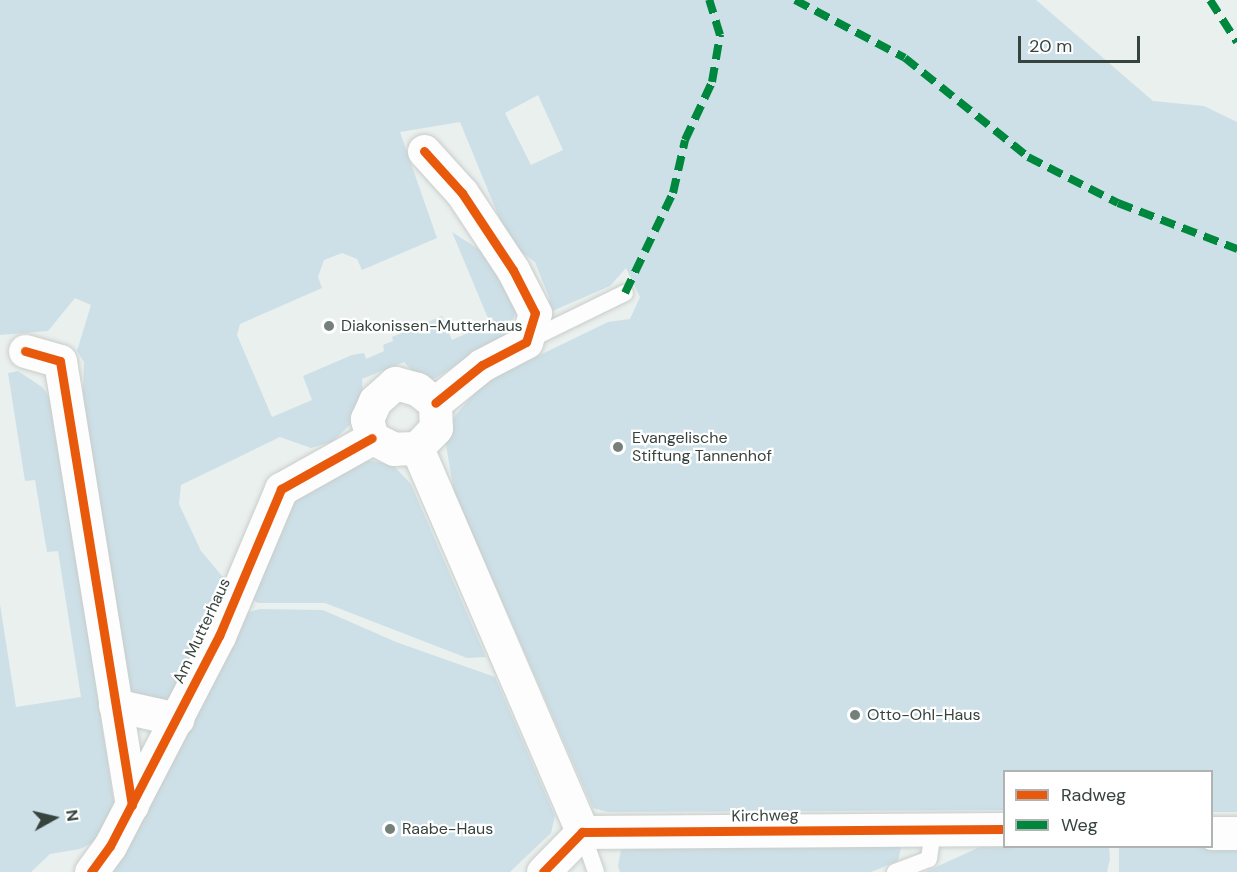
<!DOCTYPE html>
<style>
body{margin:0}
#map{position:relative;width:1237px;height:872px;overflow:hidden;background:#eaf0ed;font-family:"DM Sans",sans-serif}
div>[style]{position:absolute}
.green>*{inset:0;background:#cde0e7;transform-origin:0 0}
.roads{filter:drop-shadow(0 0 2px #c8cdcb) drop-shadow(0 0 2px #c8cdcb)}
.service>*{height:16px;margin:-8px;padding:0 8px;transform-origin:8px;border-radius:8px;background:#fcfdfc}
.minor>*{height:33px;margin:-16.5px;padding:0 16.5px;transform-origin:16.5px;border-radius:16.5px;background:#fcfdfc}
.quiet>*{height:8px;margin-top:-4px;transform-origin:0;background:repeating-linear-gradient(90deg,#00873e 0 15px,transparent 0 23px)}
.cycleway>*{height:9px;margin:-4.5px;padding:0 4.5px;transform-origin:4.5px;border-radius:4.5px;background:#e8590c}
.dots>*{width:16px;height:16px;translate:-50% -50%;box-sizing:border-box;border:3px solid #fff;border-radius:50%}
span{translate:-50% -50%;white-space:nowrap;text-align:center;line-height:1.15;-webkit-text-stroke:4.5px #fff;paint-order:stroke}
.poi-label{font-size:16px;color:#37443e}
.left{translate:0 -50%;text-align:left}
.street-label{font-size:16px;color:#37443e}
.legend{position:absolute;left:1003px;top:770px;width:210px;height:78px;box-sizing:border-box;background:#fff;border:2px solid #afb4b2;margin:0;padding:8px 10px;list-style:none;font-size:18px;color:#37443e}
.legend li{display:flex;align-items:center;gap:12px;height:30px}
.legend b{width:30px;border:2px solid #afb4b2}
.north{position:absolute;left:24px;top:788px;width:60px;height:60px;-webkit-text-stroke:4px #fff;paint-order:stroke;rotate:82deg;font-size:16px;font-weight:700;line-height:24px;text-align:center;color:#37443e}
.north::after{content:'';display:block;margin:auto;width:21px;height:27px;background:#37443e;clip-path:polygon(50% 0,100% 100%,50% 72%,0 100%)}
.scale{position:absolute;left:1018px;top:36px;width:122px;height:27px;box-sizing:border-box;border:3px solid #37443e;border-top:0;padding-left:8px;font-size:18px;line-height:21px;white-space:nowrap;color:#37443e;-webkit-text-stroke:4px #fff;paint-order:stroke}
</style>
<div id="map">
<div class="green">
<i style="clip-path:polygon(evenodd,0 0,1036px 0,1153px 101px,1204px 106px,1237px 122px,1237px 812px,1212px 812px,1212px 772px,1004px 772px,1004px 810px,608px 812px,593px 808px,454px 492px,446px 445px,453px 418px,484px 382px,608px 322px,630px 319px,640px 297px,626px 268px,610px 286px,550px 312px,549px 297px,535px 262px,510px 244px,460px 122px,400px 132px,437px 238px,362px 270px,357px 259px,342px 253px,324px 260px,318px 277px,322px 288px,240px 324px,237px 335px,272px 417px,312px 400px,303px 376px,352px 355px,364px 353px,366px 359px,384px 351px,383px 345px,393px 341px,392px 337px,442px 316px,452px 340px,490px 323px,452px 232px,483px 252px,517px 310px,506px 335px,434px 379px,414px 373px,404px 362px,362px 379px,363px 396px,356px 419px,332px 442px,311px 448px,280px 437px,181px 485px,179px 504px,201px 551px,222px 576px,230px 579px,176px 693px,163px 701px,143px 701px,127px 689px,122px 674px,83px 393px,84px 362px,77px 351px,91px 305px,75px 298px,48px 331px,0 335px,0 0,538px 95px,563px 150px,531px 165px,505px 113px,538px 95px)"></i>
<i style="clip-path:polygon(18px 371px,42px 387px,52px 400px,114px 803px,100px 839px,80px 849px,50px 854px,31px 872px,0 872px,0 604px,16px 707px,81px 697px,58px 551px,47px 552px,35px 480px,25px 481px,8px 373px)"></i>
<i style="clip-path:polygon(367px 460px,393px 465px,411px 484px,486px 657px,467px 658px,325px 603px,258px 603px,252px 599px,287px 508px,297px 496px)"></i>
<i style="clip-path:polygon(260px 609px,323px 610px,396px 642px,495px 677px,555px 816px,551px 833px,510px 872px,107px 872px,245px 613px)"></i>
<i style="clip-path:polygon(901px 847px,898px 861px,871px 872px,620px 872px,618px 866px,621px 850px,635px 849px)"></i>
<i style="clip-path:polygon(980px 847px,1109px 847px,1110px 859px,1107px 872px,925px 872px)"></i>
<i style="left:1119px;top:847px;width:118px;height:25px"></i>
</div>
<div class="roads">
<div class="service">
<i style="left:527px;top:341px;width:109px;rotate:-26.1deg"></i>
<i style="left:582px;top:832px;width:42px;rotate:70.7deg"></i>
<i style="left:895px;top:872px;width:36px;rotate:-21deg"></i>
<i style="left:929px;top:859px;width:30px;rotate:-82deg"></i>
</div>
<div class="minor">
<i style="left:424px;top:151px;width:57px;rotate:47.9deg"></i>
<i style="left:462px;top:193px;width:92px;rotate:56.5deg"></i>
<i style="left:513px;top:270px;width:48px;rotate:62.9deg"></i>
<i style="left:535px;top:313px;width:30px;rotate:107deg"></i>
<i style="left:526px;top:342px;width:50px;rotate:152.4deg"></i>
<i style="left:482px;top:365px;width:60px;rotate:141deg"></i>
<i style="left:25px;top:351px;width:36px;rotate:16deg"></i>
<i style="left:60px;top:361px;width:450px;rotate:80.8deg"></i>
<i style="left:395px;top:383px;width:23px;rotate:15deg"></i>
<i style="left:417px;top:389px;width:23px;rotate:38deg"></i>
<i style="left:435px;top:403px;width:25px;rotate:88deg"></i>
<i style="left:436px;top:428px;width:28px;rotate:134deg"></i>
<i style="left:417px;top:448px;width:23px;rotate:178deg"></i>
<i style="left:394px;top:449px;width:25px;rotate:-153deg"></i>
<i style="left:372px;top:438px;width:20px;rotate:-105deg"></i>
<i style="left:367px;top:419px;width:20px;rotate:-66deg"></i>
<i style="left:375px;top:401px;width:27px;rotate:-42deg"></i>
<i style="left:417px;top:448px;width:418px;rotate:66.7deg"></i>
<i style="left:115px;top:705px;width:64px;rotate:12.7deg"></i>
<i style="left:1212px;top:833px;width:25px"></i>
<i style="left:91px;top:872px;width:32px;rotate:-54deg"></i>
<i style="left:110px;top:846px;width:237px;rotate:-62.6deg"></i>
<i style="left:219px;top:636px;width:160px;rotate:-67.1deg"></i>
<i style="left:281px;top:489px;width:104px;rotate:-29.3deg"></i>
<i style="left:543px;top:872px;width:56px;rotate:-45.7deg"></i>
<i style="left:582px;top:832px;width:422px;rotate:-0.4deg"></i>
</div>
</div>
<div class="quiet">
<i style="left:795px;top:0;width:124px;rotate:27.8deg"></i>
<i style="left:905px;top:58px;width:158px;rotate:38.8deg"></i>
<i style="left:1028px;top:157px;width:101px;rotate:27.1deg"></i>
<i style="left:1118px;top:203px;width:128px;rotate:21.1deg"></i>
<i style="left:1210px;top:0;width:50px;rotate:57.3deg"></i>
<i style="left:625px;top:293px;width:111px;rotate:-64.4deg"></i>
<i style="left:673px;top:193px;width:54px;rotate:-77.2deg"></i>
<i style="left:685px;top:140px;width:64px;rotate:-65deg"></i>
<i style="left:712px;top:82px;width:48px;rotate:-80.3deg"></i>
<i style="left:720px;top:35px;width:37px;rotate:-107deg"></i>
</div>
<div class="cycleway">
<i style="left:424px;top:151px;width:57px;rotate:47.9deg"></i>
<i style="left:462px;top:193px;width:92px;rotate:56.5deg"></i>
<i style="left:513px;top:270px;width:48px;rotate:62.9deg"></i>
<i style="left:535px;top:313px;width:30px;rotate:107deg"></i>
<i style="left:526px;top:342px;width:50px;rotate:152.4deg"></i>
<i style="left:482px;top:365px;width:60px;rotate:141deg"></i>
<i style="left:25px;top:351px;width:36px;rotate:16deg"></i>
<i style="left:60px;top:361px;width:450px;rotate:80.8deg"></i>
<i style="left:91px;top:872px;width:32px;rotate:-54deg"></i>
<i style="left:110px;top:846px;width:237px;rotate:-62.6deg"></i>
<i style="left:219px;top:636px;width:160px;rotate:-67.1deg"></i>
<i style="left:281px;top:489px;width:104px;rotate:-29.3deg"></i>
<i style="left:543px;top:872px;width:56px;rotate:-45.7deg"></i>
<i style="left:582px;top:832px;width:422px;rotate:-0.4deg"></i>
</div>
<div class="dots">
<i style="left:329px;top:326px;background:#76807b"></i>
<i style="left:618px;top:447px;background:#76807b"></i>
<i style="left:855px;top:715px;background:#76807b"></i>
<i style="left:390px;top:829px;background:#76807b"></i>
</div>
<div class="poi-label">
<span class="left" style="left:341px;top:326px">Diakonissen-Mutterhaus</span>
<span class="left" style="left:632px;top:447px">Evangelische<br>Stiftung Tannenhof</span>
<span class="left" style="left:867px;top:715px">Otto-Ohl-Haus</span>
<span class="left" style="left:402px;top:829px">Raabe-Haus</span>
</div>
<div class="street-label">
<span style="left:202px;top:631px;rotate:-65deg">Am Mutterhaus</span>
<span style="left:765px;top:816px;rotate:-1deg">Kirchweg</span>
</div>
<ul class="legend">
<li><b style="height:8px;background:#e8590c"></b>Radweg</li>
<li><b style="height:8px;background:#00873e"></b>Weg</li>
</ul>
<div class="north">N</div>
<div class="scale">20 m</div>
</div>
